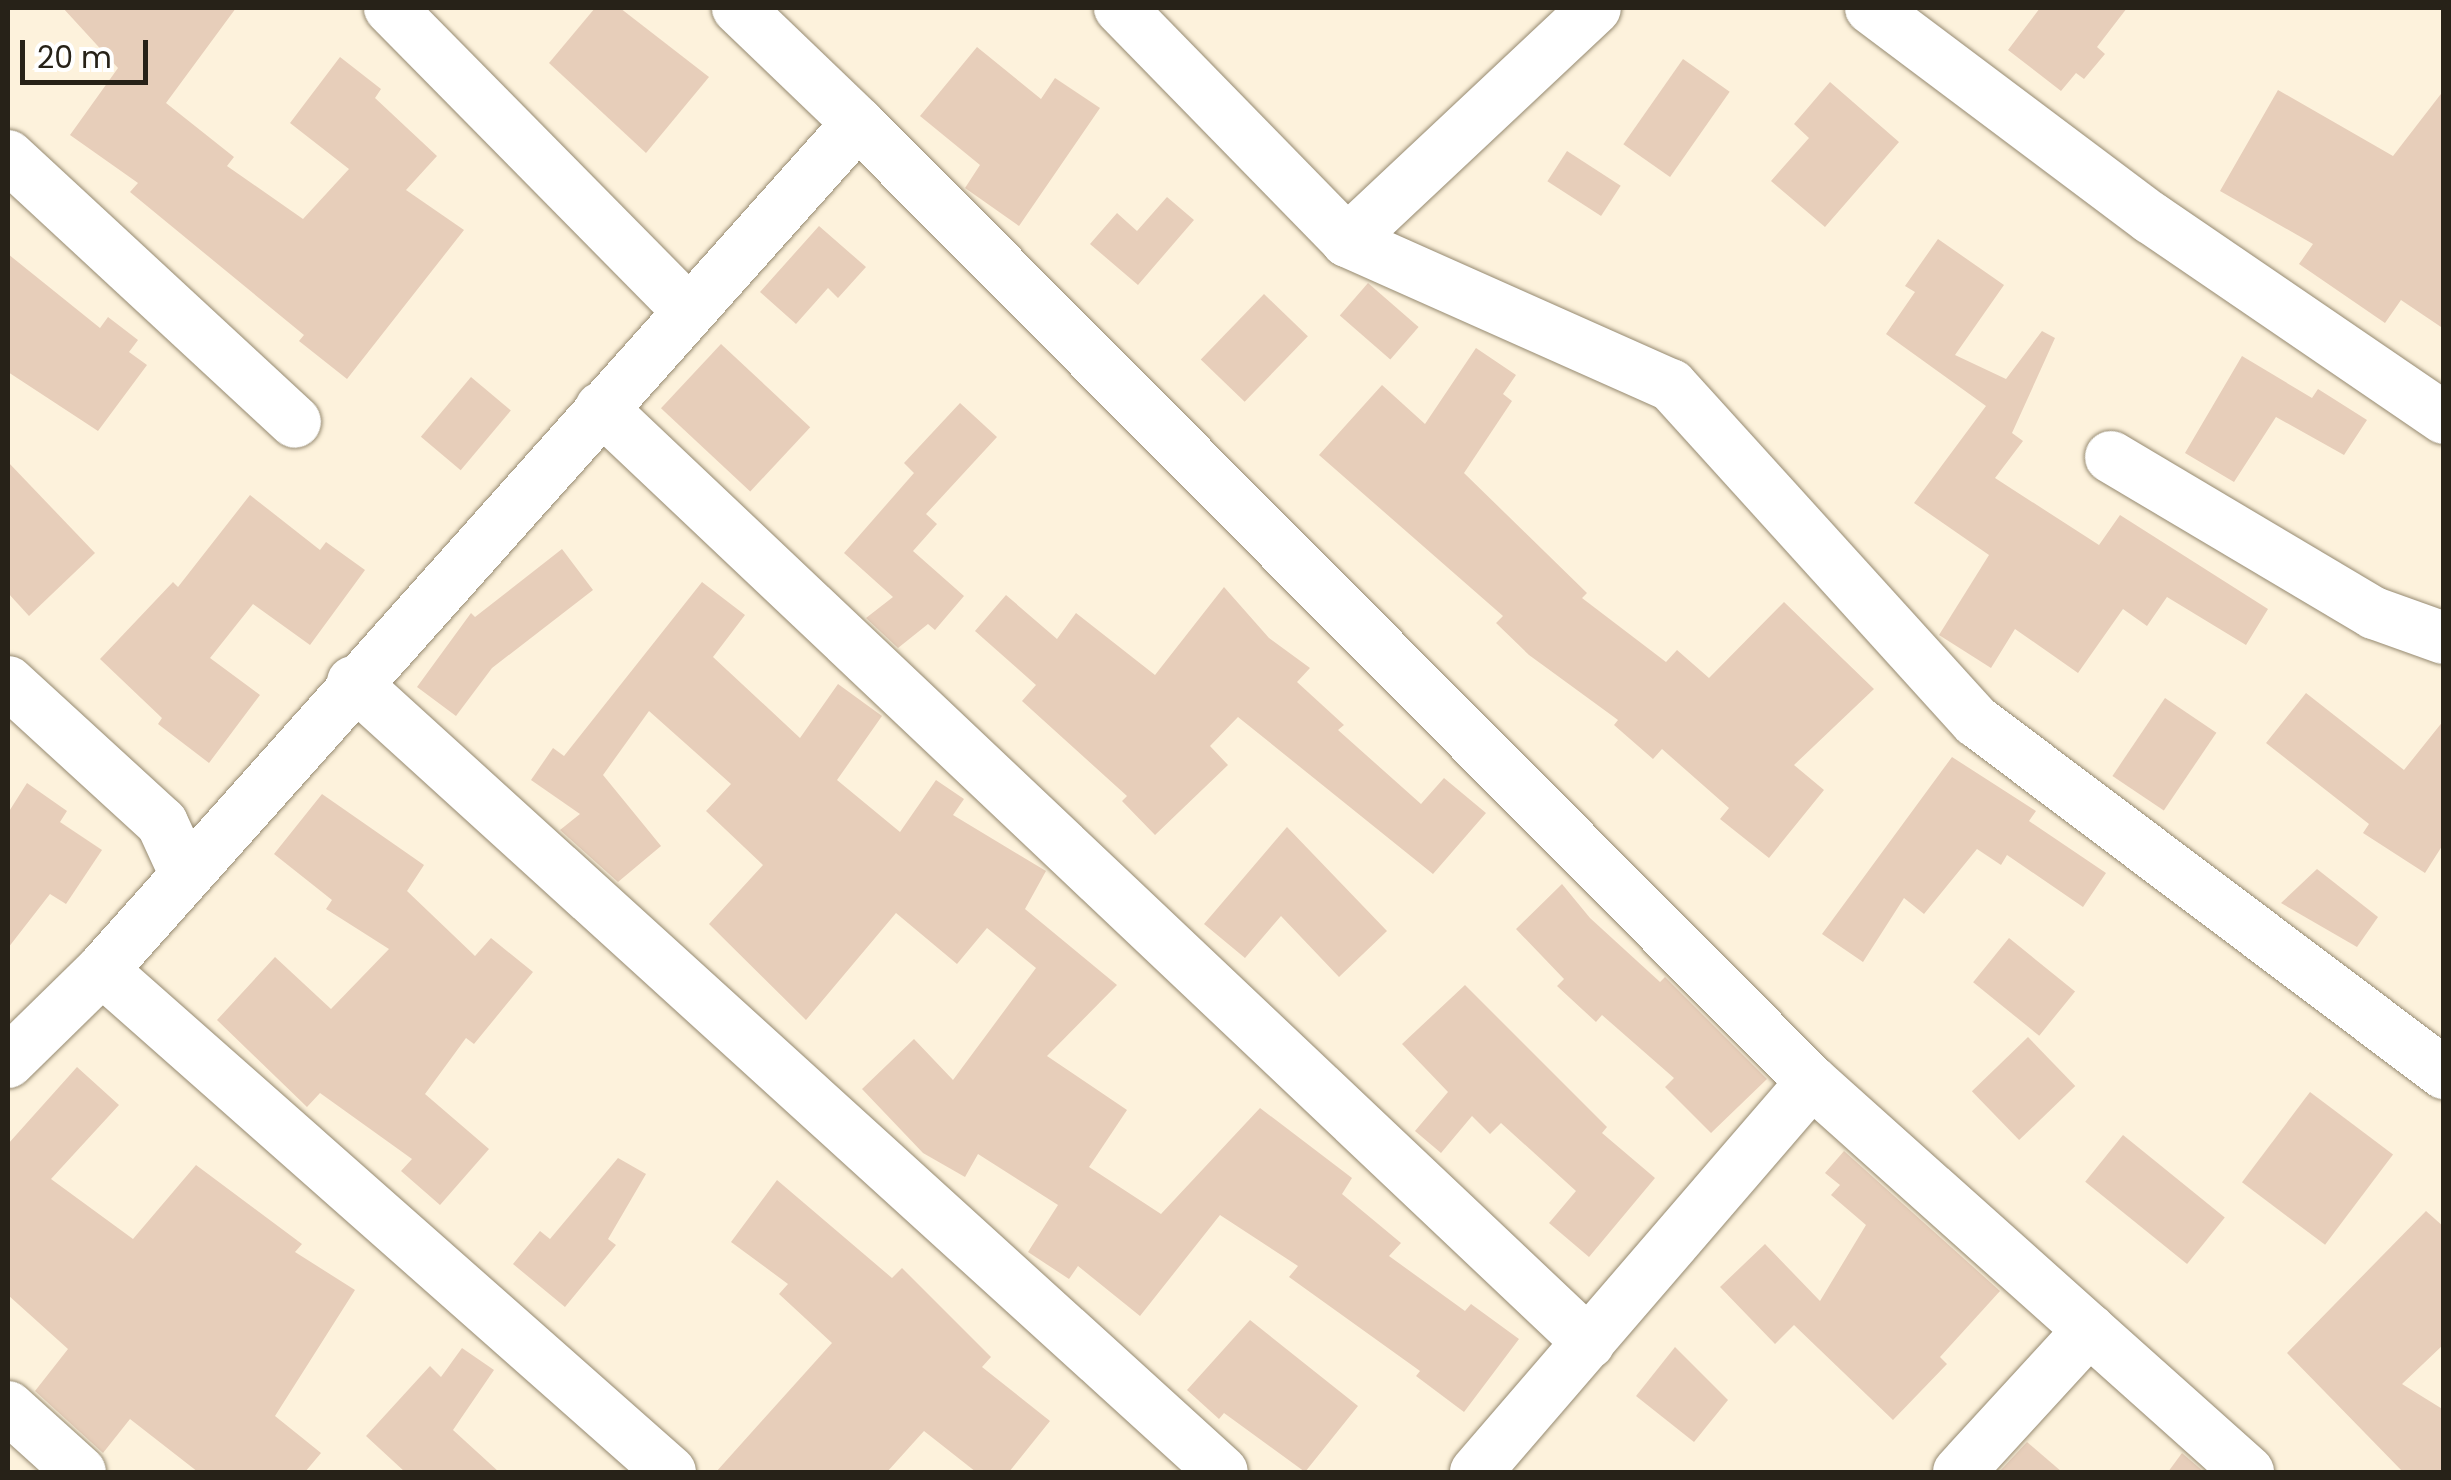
<!DOCTYPE html>
<style>
body{margin:0}
#map{position:relative;width:2451px;height:1480px;overflow:hidden;background:#fdf2dc;font-family:Poppins,sans-serif}
div>[style]{position:absolute}
.building>*{inset:0;background:#e7ceba;transform-origin:0 0}
.roads{filter:drop-shadow(0 0 2px #968a71) drop-shadow(0 0 2px #968a71)}
.street>*{height:52px;margin:-26px;padding:0 26px;transform-origin:26px;border-radius:26px;background:#fff}
span{translate:-50% -50%;white-space:nowrap;text-align:center;line-height:1.15;-webkit-text-stroke:10px #fff;paint-order:stroke}
.frame{position:absolute;inset:0;border:10px solid #272218;pointer-events:none}
.scale{position:absolute;left:20px;top:40px;width:128px;height:45px;box-sizing:border-box;border:5px solid #272218;border-top:0;padding-left:12px;font-size:30px;line-height:35px;white-space:nowrap;color:#272218;-webkit-text-stroke:8px #fff;paint-order:stroke}
</style>
<div id="map">
<div class="building">
<i style="clip-path:polygon(63px 8px,236px 8px,166px 103px,234px 157px,227px 166px,303px 219px,349px 169px,290px 123px,340px 57px,381px 89px,375px 98px,437px 156px,406px 190px,464px 230px,347px 379px,299px 341px,304px 335px,130px 192px,138px 183px,70px 135px,118px 68px)"></i>
<i style="clip-path:polygon(595px 8px,620px 8px,709px 77px,646px 153px,549px 63px)"></i>
<i style="clip-path:polygon(2040px 8px,2127px 8px,2097px 47px,2105px 54px,2084px 79px,2076px 73px,2061px 91px,2008px 50px)"></i>
<i style="clip-path:polygon(977px 47px,1041px 99px,1055px 78px,1100px 108px,1019px 226px,965px 188px,980px 165px,920px 116px)"></i>
<i style="left:1683px;top:59px;width:57px;height:104px;rotate:35deg"></i>
<i style="clip-path:polygon(1830px 82px,1899px 142px,1825px 227px,1771px 181px,1809px 138px,1794px 124px)"></i>
<i style="clip-path:polygon(2278px 90px,2393px 156px,2444px 90px,2444px 329px,2401px 300px,2385px 323px,2299px 264px,2313px 244px,2220px 191px)"></i>
<i style="left:1567px;top:151px;width:64px;height:36px;rotate:33deg"></i>
<i style="clip-path:polygon(1167px 197px,1194px 220px,1138px 285px,1090px 244px,1117px 213px,1137px 231px)"></i>
<i style="clip-path:polygon(819px 226px,866px 267px,838px 298px,828px 288px,796px 324px,760px 292px)"></i>
<i style="clip-path:polygon(1938px 239px,2004px 285px,1955px 355px,2006px 379px,2042px 331px,2055px 338px,2012px 433px,2023px 441px,1995px 478px,2099px 545px,2120px 515px,2268px 609px,2246px 645px,2167px 597px,2147px 626px,2123px 609px,2078px 673px,2015px 629px,1991px 668px,1939px 635px,1989px 555px,1914px 503px,1986px 406px,1886px 334px,1915px 292px,1905px 286px)"></i>
<i style="clip-path:polygon(8px 254px,100px 328px,108px 317px,138px 340px,129px 352px,147px 365px,98px 431px,8px 372px)"></i>
<i style="left:1368px;top:283px;width:67px;height:43px;rotate:41deg"></i>
<i style="left:1264px;top:294px;width:61px;height:91px;rotate:44deg"></i>
<i style="left:721px;top:344px;width:122px;height:88px;rotate:43deg"></i>
<i style="clip-path:polygon(1476px 348px,1516px 375px,1503px 394px,1512px 401px,1464px 473px,1587px 593px,1582px 598px,1666px 662px,1677px 650px,1709px 678px,1784px 602px,1874px 689px,1794px 765px,1824px 790px,1769px 858px,1720px 819px,1729px 808px,1662px 749px,1653px 759px,1614px 725px,1618px 720px,1529px 655px,1496px 623px,1503px 616px,1319px 455px,1382px 385px,1425px 424px)"></i>
<i style="clip-path:polygon(2242px 356px,2312px 398px,2318px 389px,2367px 420px,2344px 455px,2276px 417px,2234px 482px,2185px 453px)"></i>
<i style="left:471px;top:377px;width:52px;height:78px;rotate:40deg"></i>
<i style="clip-path:polygon(960px 403px,997px 437px,926px 514px,937px 524px,913px 551px,964px 596px,935px 630px,928px 624px,898px 648px,866px 618px,893px 597px,844px 553px,914px 473px,904px 463px)"></i>
<i style="clip-path:polygon(8px 462px,95px 553px,29px 616px,8px 593px)"></i>
<i style="clip-path:polygon(250px 495px,320px 550px,326px 542px,365px 570px,310px 645px,253px 604px,210px 658px,260px 695px,209px 763px,158px 724px,162px 718px,100px 659px,173px 582px,178px 587px)"></i>
<i style="clip-path:polygon(562px 549px,593px 590px,492px 668px,456px 716px,417px 687px,471px 613px,475px 617px)"></i>
<i style="clip-path:polygon(702px 582px,745px 615px,713px 657px,800px 738px,838px 684px,882px 716px,837px 780px,900px 832px,936px 780px,964px 799px,953px 815px,1046px 871px,1025px 909px,1117px 985px,1047px 1056px,1127px 1110px,1089px 1167px,1161px 1214px,1260px 1108px,1352px 1178px,1342px 1194px,1401px 1243px,1389px 1256px,1465px 1311px,1471px 1304px,1519px 1339px,1464px 1412px,1416px 1376px,1420px 1371px,1289px 1277px,1298px 1266px,1220px 1215px,1140px 1316px,1078px 1266px,1069px 1279px,1028px 1252px,1058px 1205px,978px 1154px,965px 1177px,923px 1153px,862px 1089px,914px 1039px,953px 1080px,1036px 968px,987px 928px,957px 964px,896px 913px,806px 1020px,709px 924px,763px 865px,706px 811px,731px 784px,649px 711px,603px 775px,661px 846px,618px 882px,560px 830px,580px 814px,531px 780px,553px 748px,564px 756px)"></i>
<i style="clip-path:polygon(1224px 587px,1269px 638px,1310px 668px,1297px 682px,1344px 725px,1338px 730px,1421px 804px,1444px 778px,1486px 813px,1433px 874px,1238px 717px,1210px 746px,1228px 765px,1155px 835px,1122px 801px,1127px 796px,1022px 701px,1036px 685px,975px 631px,1006px 595px,1057px 639px,1076px 613px,1155px 675px)"></i>
<i style="clip-path:polygon(2306px 693px,2404px 770px,2444px 720px,2444px 843px,2425px 873px,2363px 833px,2369px 824px,2266px 743px)"></i>
<i style="left:2165px;top:698px;width:62px;height:94px;rotate:34deg"></i>
<i style="clip-path:polygon(1952px 757px,2036px 811px,2029px 821px,2106px 873px,2083px 907px,2007px 855px,2001px 865px,1977px 849px,1924px 914px,1904px 898px,1863px 962px,1822px 934px)"></i>
<i style="clip-path:polygon(27px 783px,67px 811px,60px 822px,102px 850px,66px 904px,50px 894px,8px 948px,8px 813px)"></i>
<i style="clip-path:polygon(322px 794px,424px 865px,407px 891px,475px 956px,491px 938px,533px 972px,474px 1044px,466px 1038px,425px 1094px,489px 1149px,440px 1205px,401px 1171px,412px 1159px,320px 1093px,307px 1107px,217px 1020px,275px 957px,331px 1009px,389px 949px,326px 909px,332px 900px,274px 854px)"></i>
<i style="clip-path:polygon(1287px 827px,1387px 931px,1339px 977px,1281px 916px,1245px 958px,1204px 924px)"></i>
<i style="clip-path:polygon(2317px 869px,2378px 917px,2357px 947px,2281px 903px)"></i>
<i style="clip-path:polygon(1562px 884px,1590px 918px,1660px 982px,1665px 977px,1767px 1079px,1711px 1133px,1665px 1087px,1674px 1078px,1602px 1015px,1596px 1022px,1557px 986px,1564px 979px,1516px 929px)"></i>
<i style="left:2009px;top:938px;width:85px;height:57px;rotate:39deg"></i>
<i style="clip-path:polygon(1465px 985px,1607px 1127px,1602px 1133px,1655px 1178px,1589px 1257px,1549px 1223px,1576px 1191px,1501px 1123px,1490px 1134px,1472px 1116px,1441px 1153px,1415px 1131px,1448px 1092px,1402px 1044px)"></i>
<i style="left:2028px;top:1037px;width:68px;height:78px;rotate:46deg"></i>
<i style="clip-path:polygon(77px 1067px,119px 1105px,51px 1179px,133px 1239px,196px 1165px,302px 1244px,295px 1252px,355px 1290px,275px 1416px,321px 1453px,305px 1472px,198px 1472px,130px 1419px,103px 1453px,35px 1391px,68px 1349px,8px 1295px,8px 1144px)"></i>
<i style="left:2310px;top:1092px;width:104px;height:113px;rotate:37deg"></i>
<i style="left:2123px;top:1135px;width:131px;height:60px;rotate:39deg"></i>
<i style="clip-path:polygon(1844px 1151px,2000px 1291px,1940px 1357px,1947px 1364px,1893px 1420px,1794px 1325px,1775px 1344px,1720px 1287px,1765px 1244px,1820px 1301px,1866px 1225px,1831px 1195px,1840px 1185px,1825px 1173px)"></i>
<i style="clip-path:polygon(618px 1158px,646px 1174px,608px 1239px,616px 1245px,565px 1307px,513px 1264px,540px 1231px,550px 1239px)"></i>
<i style="clip-path:polygon(777px 1180px,892px 1278px,902px 1268px,991px 1357px,982px 1367px,1050px 1421px,1009px 1472px,976px 1472px,924px 1431px,887px 1472px,716px 1472px,832px 1343px,779px 1294px,788px 1284px,731px 1242px)"></i>
<i style="clip-path:polygon(2426px 1211px,2444px 1227px,2444px 1344px,2402px 1384px,2444px 1410px,2444px 1472px,2403px 1472px,2287px 1353px)"></i>
<i style="clip-path:polygon(1250px 1320px,1358px 1406px,1305px 1472px,1224px 1413px,1219px 1419px,1187px 1390px)"></i>
<i style="clip-path:polygon(1675px 1347px,1728px 1400px,1694px 1442px,1636px 1396px)"></i>
<i style="clip-path:polygon(462px 1348px,494px 1370px,453px 1430px,499px 1472px,405px 1472px,366px 1436px,430px 1366px,441px 1377px)"></i>
<i style="clip-path:polygon(2027px 1442px,2062px 1472px,1999px 1472px)"></i>
<i style="clip-path:polygon(2182px 1453px,2204px 1472px,2168px 1472px)"></i>
</div>
<div class="roads">
<div class="street">
<i style="left:390px;top:8px;width:423px;rotate:45.4deg"></i>
<i style="left:738px;top:8px;width:166px;rotate:43.8deg"></i>
<i style="left:1120px;top:8px;width:325px;rotate:45.7deg"></i>
<i style="left:1347px;top:241px;width:355px;rotate:24deg"></i>
<i style="left:1671px;top:385px;width:454px;rotate:47.8deg"></i>
<i style="left:1976px;top:721px;width:586px;rotate:36.95deg"></i>
<i style="left:1871px;top:8px;width:350px;rotate:36.9deg"></i>
<i style="left:2151px;top:218px;width:355px;rotate:34.3deg"></i>
<i style="left:8px;top:156px;width:391px;rotate:42.8deg"></i>
<i style="left:1347px;top:241px;width:340px;rotate:-43.2deg"></i>
<i style="left:601px;top:408px;width:1360px;rotate:43.42deg"></i>
<i style="left:2111px;top:457px;width:306px;rotate:30.7deg"></i>
<i style="left:2374px;top:613px;width:74px;rotate:19.7deg"></i>
<i style="left:8px;top:682px;width:209px;rotate:42.5deg"></i>
<i style="left:162px;top:823px;width:55px;rotate:65.3deg"></i>
<i style="left:353px;top:682px;width:1174px;rotate:42.27deg"></i>
<i style="left:102px;top:970px;width:758px;rotate:41.47deg"></i>
<i style="left:8px;top:1062px;width:132px;rotate:-44.4deg"></i>
<i style="left:102px;top:970px;width:1135px;rotate:-48.25deg"></i>
<i style="left:858px;top:123px;width:1353px;rotate:45.15deg"></i>
<i style="left:1812px;top:1082px;width:585px;rotate:41.81deg"></i>
<i style="left:8px;top:1407px;width:97px;rotate:42.1deg"></i>
<i style="left:1476px;top:1472px;width:515px;rotate:-49.25deg"></i>
<i style="left:1959px;top:1472px;width:193px;rotate:-47.5deg"></i>
</div>
</div>
<div class="frame"></div>
<div class="scale">20 m</div>
</div>
